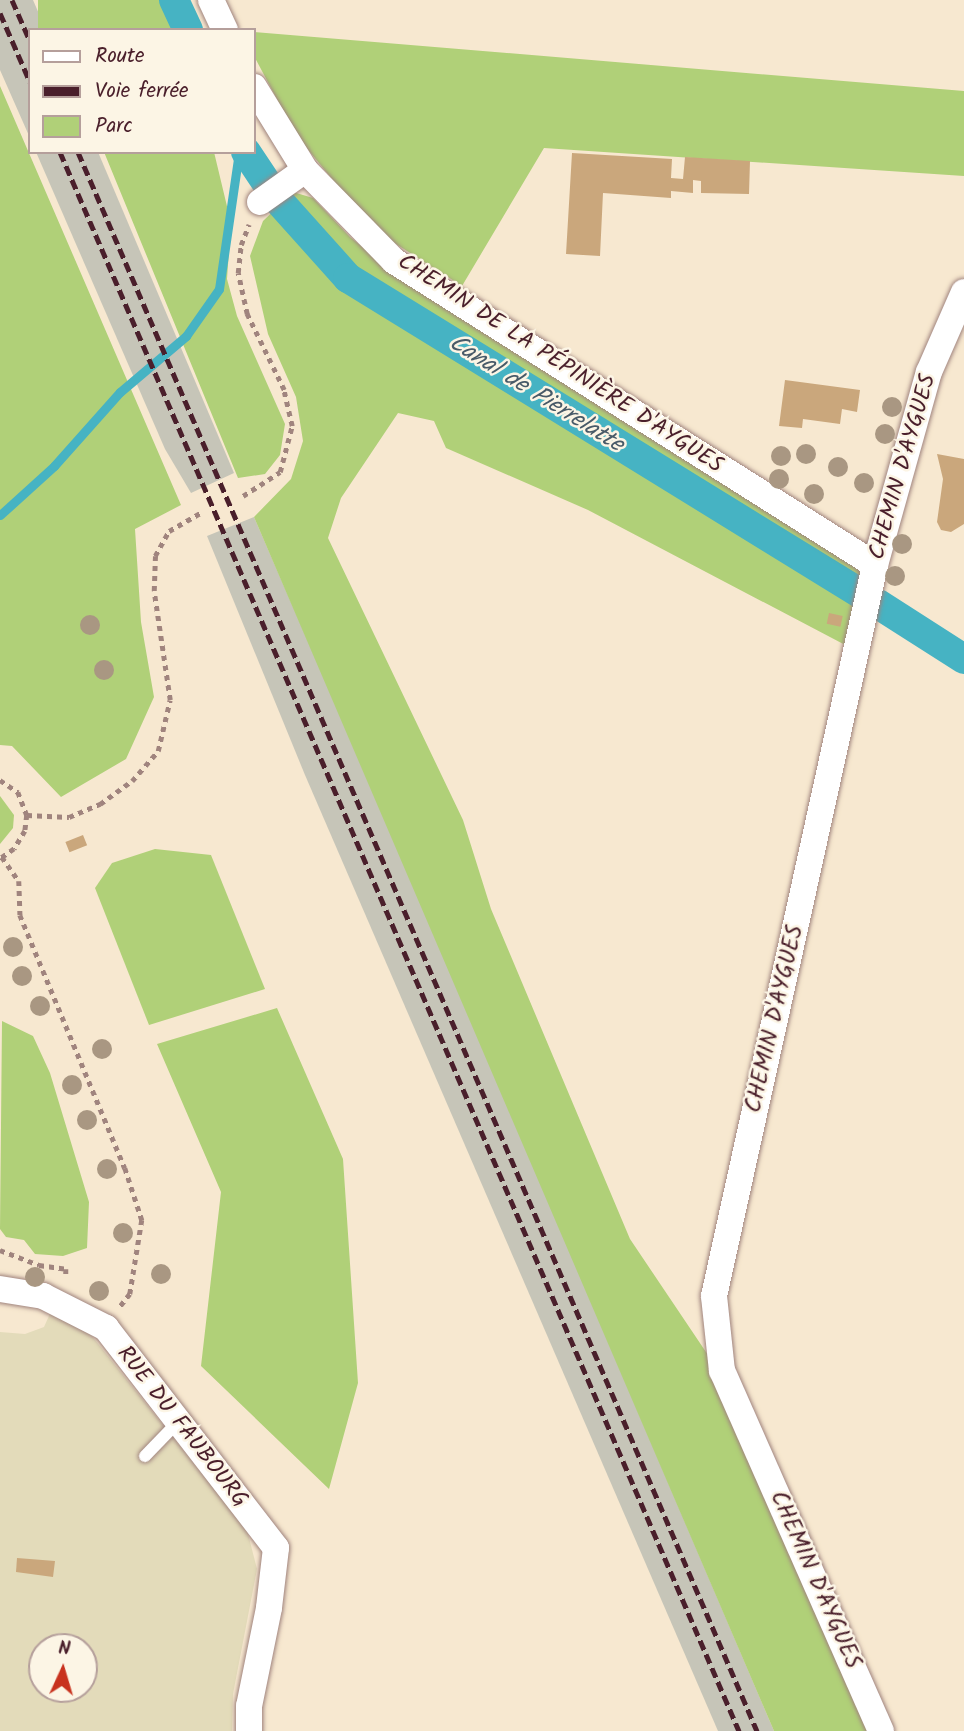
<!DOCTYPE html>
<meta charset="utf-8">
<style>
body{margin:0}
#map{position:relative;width:964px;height:1731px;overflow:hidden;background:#f7e8d0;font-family:Kalam,sans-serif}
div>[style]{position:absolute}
.built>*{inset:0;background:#e3dbba}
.industrial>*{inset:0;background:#c6c5b8}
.green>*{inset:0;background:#b0d078;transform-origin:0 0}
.stream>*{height:9px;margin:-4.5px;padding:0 4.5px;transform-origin:4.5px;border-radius:4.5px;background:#46b3c3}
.canal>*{height:30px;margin:-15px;padding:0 15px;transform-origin:15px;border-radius:15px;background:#46b3c3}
.building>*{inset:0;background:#caa77c;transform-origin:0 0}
.path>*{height:4.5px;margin-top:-2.25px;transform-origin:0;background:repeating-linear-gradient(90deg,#a0847e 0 5px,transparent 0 10px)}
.roads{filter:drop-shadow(0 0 2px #a0847e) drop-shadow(0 0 2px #a0847e)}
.service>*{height:12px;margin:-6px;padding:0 6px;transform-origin:6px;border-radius:6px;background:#fff}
.minor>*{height:26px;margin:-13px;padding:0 13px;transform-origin:13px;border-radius:13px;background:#fff}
.rail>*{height:5px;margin-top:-2.5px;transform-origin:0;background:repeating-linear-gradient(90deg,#4a1f2b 0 10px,transparent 0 15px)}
.trees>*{width:20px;height:20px;margin:-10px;border-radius:50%;background:#a99782}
span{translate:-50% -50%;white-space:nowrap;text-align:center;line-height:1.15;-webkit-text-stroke:5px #fcf5e5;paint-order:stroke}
.street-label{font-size:23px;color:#4a1f2b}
.water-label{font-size:24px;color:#485a68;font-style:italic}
.legend{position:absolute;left:28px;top:28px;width:228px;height:126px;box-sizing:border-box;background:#fcf5e5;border:2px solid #b59f9b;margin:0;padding:9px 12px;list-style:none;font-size:21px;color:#4a1f2b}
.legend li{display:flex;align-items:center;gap:14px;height:35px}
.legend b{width:35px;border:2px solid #b59f9b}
.north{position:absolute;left:28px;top:1633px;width:70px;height:70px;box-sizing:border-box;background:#fcf5e5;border:2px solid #b59f9b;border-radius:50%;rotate:4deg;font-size:19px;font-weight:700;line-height:28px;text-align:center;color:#4a1f2b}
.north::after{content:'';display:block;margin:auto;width:24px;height:32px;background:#c8321e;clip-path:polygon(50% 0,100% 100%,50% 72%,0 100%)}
</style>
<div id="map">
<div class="built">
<i style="clip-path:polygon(evenodd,53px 1307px,87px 1330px,247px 1530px,257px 1569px,233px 1694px,232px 1731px,0 1731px,0 1332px,25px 1334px,44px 1327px,53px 1307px,42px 1647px,84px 1647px,84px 1689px,42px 1689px,42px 1647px)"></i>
</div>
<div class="industrial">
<i style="clip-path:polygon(0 0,33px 0,46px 30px,30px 30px,30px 138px,0 70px)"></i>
<i style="clip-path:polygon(36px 152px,98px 152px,234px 473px,191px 493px,165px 449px)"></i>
<i style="clip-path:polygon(254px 517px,402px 858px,774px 1731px,718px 1731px,305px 775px,207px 536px)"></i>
</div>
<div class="green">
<i style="left:38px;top:0;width:148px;height:33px"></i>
<i style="clip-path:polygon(254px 32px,964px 91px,964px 176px,544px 148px,462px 286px,374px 230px,296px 135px,254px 56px)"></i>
<i style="clip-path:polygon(0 86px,181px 505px,135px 529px,141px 622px,154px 697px,126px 759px,61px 797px,12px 746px,0 745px)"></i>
<i style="clip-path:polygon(104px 152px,214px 152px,231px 223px,227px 279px,237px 316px,285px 424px,280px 455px,265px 474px,238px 478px)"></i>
<i style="clip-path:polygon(293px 192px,313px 198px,350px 237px,413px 287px,863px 564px,849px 647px,588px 510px,446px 448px,434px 421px,398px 413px,341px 498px,328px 538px,463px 820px,491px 909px,630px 1239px,708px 1355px,869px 1731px,774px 1731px,254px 517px,291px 479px,303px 441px,296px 397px,268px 334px,250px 256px,263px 221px)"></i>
<i style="clip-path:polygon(0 796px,14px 815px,13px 828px,0 844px)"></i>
<i style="clip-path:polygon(155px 849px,211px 855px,265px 989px,149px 1025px,95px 888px,112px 863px)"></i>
<i style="clip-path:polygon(277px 1008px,343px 1159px,358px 1383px,329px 1489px,201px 1366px,221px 1192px,157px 1044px)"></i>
<i style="clip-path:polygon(2px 1021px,33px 1036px,50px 1073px,89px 1202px,87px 1248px,63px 1256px,35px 1254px,24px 1240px,6px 1237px,0 1229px)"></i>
</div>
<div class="stream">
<i style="left:0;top:515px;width:73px;rotate:-42.2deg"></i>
<i style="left:54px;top:466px;width:99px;rotate:-48.3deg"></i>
<i style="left:120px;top:392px;width:87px;rotate:-40.3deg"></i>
<i style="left:186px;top:336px;width:57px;rotate:-54.9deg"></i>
<i style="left:219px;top:289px;width:138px;rotate:-81.7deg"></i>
</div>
<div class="canal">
<i style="left:174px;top:0;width:33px;rotate:65deg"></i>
<i style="left:246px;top:152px;width:58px;rotate:56.3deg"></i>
<i style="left:278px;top:200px;width:105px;rotate:48.1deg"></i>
<i style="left:348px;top:278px;width:605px;rotate:31.61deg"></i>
<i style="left:878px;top:604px;width:102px;rotate:32.6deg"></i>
</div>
<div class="building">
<i style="clip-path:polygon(572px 153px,672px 159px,671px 178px,683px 179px,685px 157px,750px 161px,749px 194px,701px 193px,701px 181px,693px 180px,693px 193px,671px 191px,671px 198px,603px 193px,600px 256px,566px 254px)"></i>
<i style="clip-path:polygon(785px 380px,860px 390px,857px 412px,842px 409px,840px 424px,803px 419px,802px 428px,779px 426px)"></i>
<i style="clip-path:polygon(937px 454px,964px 459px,964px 524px,951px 532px,941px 530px,937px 522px,943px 479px)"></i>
<i style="left:829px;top:613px;width:14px;height:11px;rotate:12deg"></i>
<i style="left:83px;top:835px;width:11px;height:19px;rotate:68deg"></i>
<i style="clip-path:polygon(17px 1558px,55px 1561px,53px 1577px,16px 1572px)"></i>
</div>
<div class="path">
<i style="left:243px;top:496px;width:44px;rotate:-33deg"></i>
<i style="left:280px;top:472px;width:48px;rotate:-75.4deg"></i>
<i style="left:292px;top:426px;width:37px;rotate:-103deg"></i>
<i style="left:284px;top:390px;width:85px;rotate:-116deg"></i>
<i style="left:247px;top:314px;width:42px;rotate:-102.4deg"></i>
<i style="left:238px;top:273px;width:28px;rotate:-84deg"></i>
<i style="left:241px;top:245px;width:22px;rotate:-69deg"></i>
<i style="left:0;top:780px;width:22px;rotate:34deg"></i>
<i style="left:18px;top:792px;width:25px;rotate:69deg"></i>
<i style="left:27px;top:815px;width:16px;rotate:97deg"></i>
<i style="left:25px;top:831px;width:21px;rotate:121deg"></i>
<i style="left:14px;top:849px;width:16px;rotate:145deg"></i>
<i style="left:27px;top:815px;width:42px;rotate:2.7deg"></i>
<i style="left:69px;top:817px;width:34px;rotate:-23deg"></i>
<i style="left:100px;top:804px;width:39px;rotate:-36deg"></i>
<i style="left:132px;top:781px;width:40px;rotate:-49deg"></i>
<i style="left:158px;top:751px;width:52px;rotate:-76.8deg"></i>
<i style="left:170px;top:700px;width:110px;rotate:-98.4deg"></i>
<i style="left:154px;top:591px;width:35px;rotate:-88deg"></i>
<i style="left:155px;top:556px;width:29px;rotate:-61deg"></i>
<i style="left:169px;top:531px;width:38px;rotate:-30deg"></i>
<i style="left:2px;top:857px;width:29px;rotate:55deg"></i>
<i style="left:19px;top:881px;width:34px;rotate:88deg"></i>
<i style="left:20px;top:915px;width:274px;rotate:67.5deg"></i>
<i style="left:125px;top:1168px;width:55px;rotate:71.9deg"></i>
<i style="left:142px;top:1220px;width:75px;rotate:99.2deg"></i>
<i style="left:130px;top:1294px;width:16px;rotate:128deg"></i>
<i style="left:0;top:1250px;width:42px;rotate:21deg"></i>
<i style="left:39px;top:1265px;width:27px;rotate:8deg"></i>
<i style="left:66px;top:1269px;width:8px;rotate:90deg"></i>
</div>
<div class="roads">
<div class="service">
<i style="left:145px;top:1456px;width:47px;rotate:-45.9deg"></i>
</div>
<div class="minor">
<i style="left:211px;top:0;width:33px;rotate:65deg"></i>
<i style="left:254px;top:87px;width:97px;rotate:58.4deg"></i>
<i style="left:260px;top:202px;width:55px;rotate:-35.4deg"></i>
<i style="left:305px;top:170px;width:127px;rotate:45.6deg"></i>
<i style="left:394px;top:261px;width:569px;rotate:32.29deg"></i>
<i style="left:0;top:1289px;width:44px;rotate:9.2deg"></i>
<i style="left:43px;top:1296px;width:71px;rotate:26.9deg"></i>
<i style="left:106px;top:1328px;width:278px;rotate:52.3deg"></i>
<i style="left:276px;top:1548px;width:60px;rotate:96.7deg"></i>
<i style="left:269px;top:1608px;width:100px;rotate:101.5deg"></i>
<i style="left:249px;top:1706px;width:25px;rotate:90deg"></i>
<i style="left:881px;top:1731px;width:394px;rotate:-113.8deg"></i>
<i style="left:722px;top:1371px;width:75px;rotate:-96.1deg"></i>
<i style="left:714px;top:1296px;width:749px;rotate:-77.58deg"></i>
<i style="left:875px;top:565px;width:200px;rotate:-74.4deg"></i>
<i style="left:929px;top:372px;width:87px;rotate:-66.4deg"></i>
</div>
</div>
<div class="rail">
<i style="left:12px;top:0;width:45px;rotate:66.3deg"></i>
<i style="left:0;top:13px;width:75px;rotate:66.5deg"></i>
<i style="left:60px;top:152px;width:1719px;rotate:66.73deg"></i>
<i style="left:78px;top:152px;width:1719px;rotate:66.73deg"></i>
</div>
<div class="trees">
<i style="left:892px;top:407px"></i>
<i style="left:885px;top:434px"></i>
<i style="left:806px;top:454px"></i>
<i style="left:781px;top:456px"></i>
<i style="left:838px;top:467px"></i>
<i style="left:779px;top:479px"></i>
<i style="left:864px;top:483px"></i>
<i style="left:814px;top:494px"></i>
<i style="left:902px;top:544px"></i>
<i style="left:895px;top:576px"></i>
<i style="left:90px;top:625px"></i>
<i style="left:104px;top:670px"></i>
<i style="left:13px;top:947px"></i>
<i style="left:22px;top:976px"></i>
<i style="left:40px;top:1006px"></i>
<i style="left:102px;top:1049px"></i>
<i style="left:72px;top:1085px"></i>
<i style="left:87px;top:1120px"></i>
<i style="left:107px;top:1169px"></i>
<i style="left:123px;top:1233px"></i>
<i style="left:161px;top:1274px"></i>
<i style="left:35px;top:1277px"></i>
<i style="left:99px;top:1291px"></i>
</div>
<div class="street-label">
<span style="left:560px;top:364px;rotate:33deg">CHEMIN DE LA PÉPINIÈRE D'AYGUES</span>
<span style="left:903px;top:467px;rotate:-74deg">CHEMIN D'AYGUES</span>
<span style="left:775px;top:1019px;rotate:-77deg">CHEMIN D'AYGUES</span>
<span style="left:182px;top:1427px;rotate:52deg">RUE DU FAUBOURG</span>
<span style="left:815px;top:1580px;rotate:66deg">CHEMIN D'AYGUES</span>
</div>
<div class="water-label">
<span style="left:536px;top:394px;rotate:32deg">Canal de Pierrelatte</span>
</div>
<ul class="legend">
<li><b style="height:9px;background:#fff"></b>Route</li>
<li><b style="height:9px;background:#4a1f2b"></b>Voie ferrée</li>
<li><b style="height:19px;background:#b0d078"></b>Parc</li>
</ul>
<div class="north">N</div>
</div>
